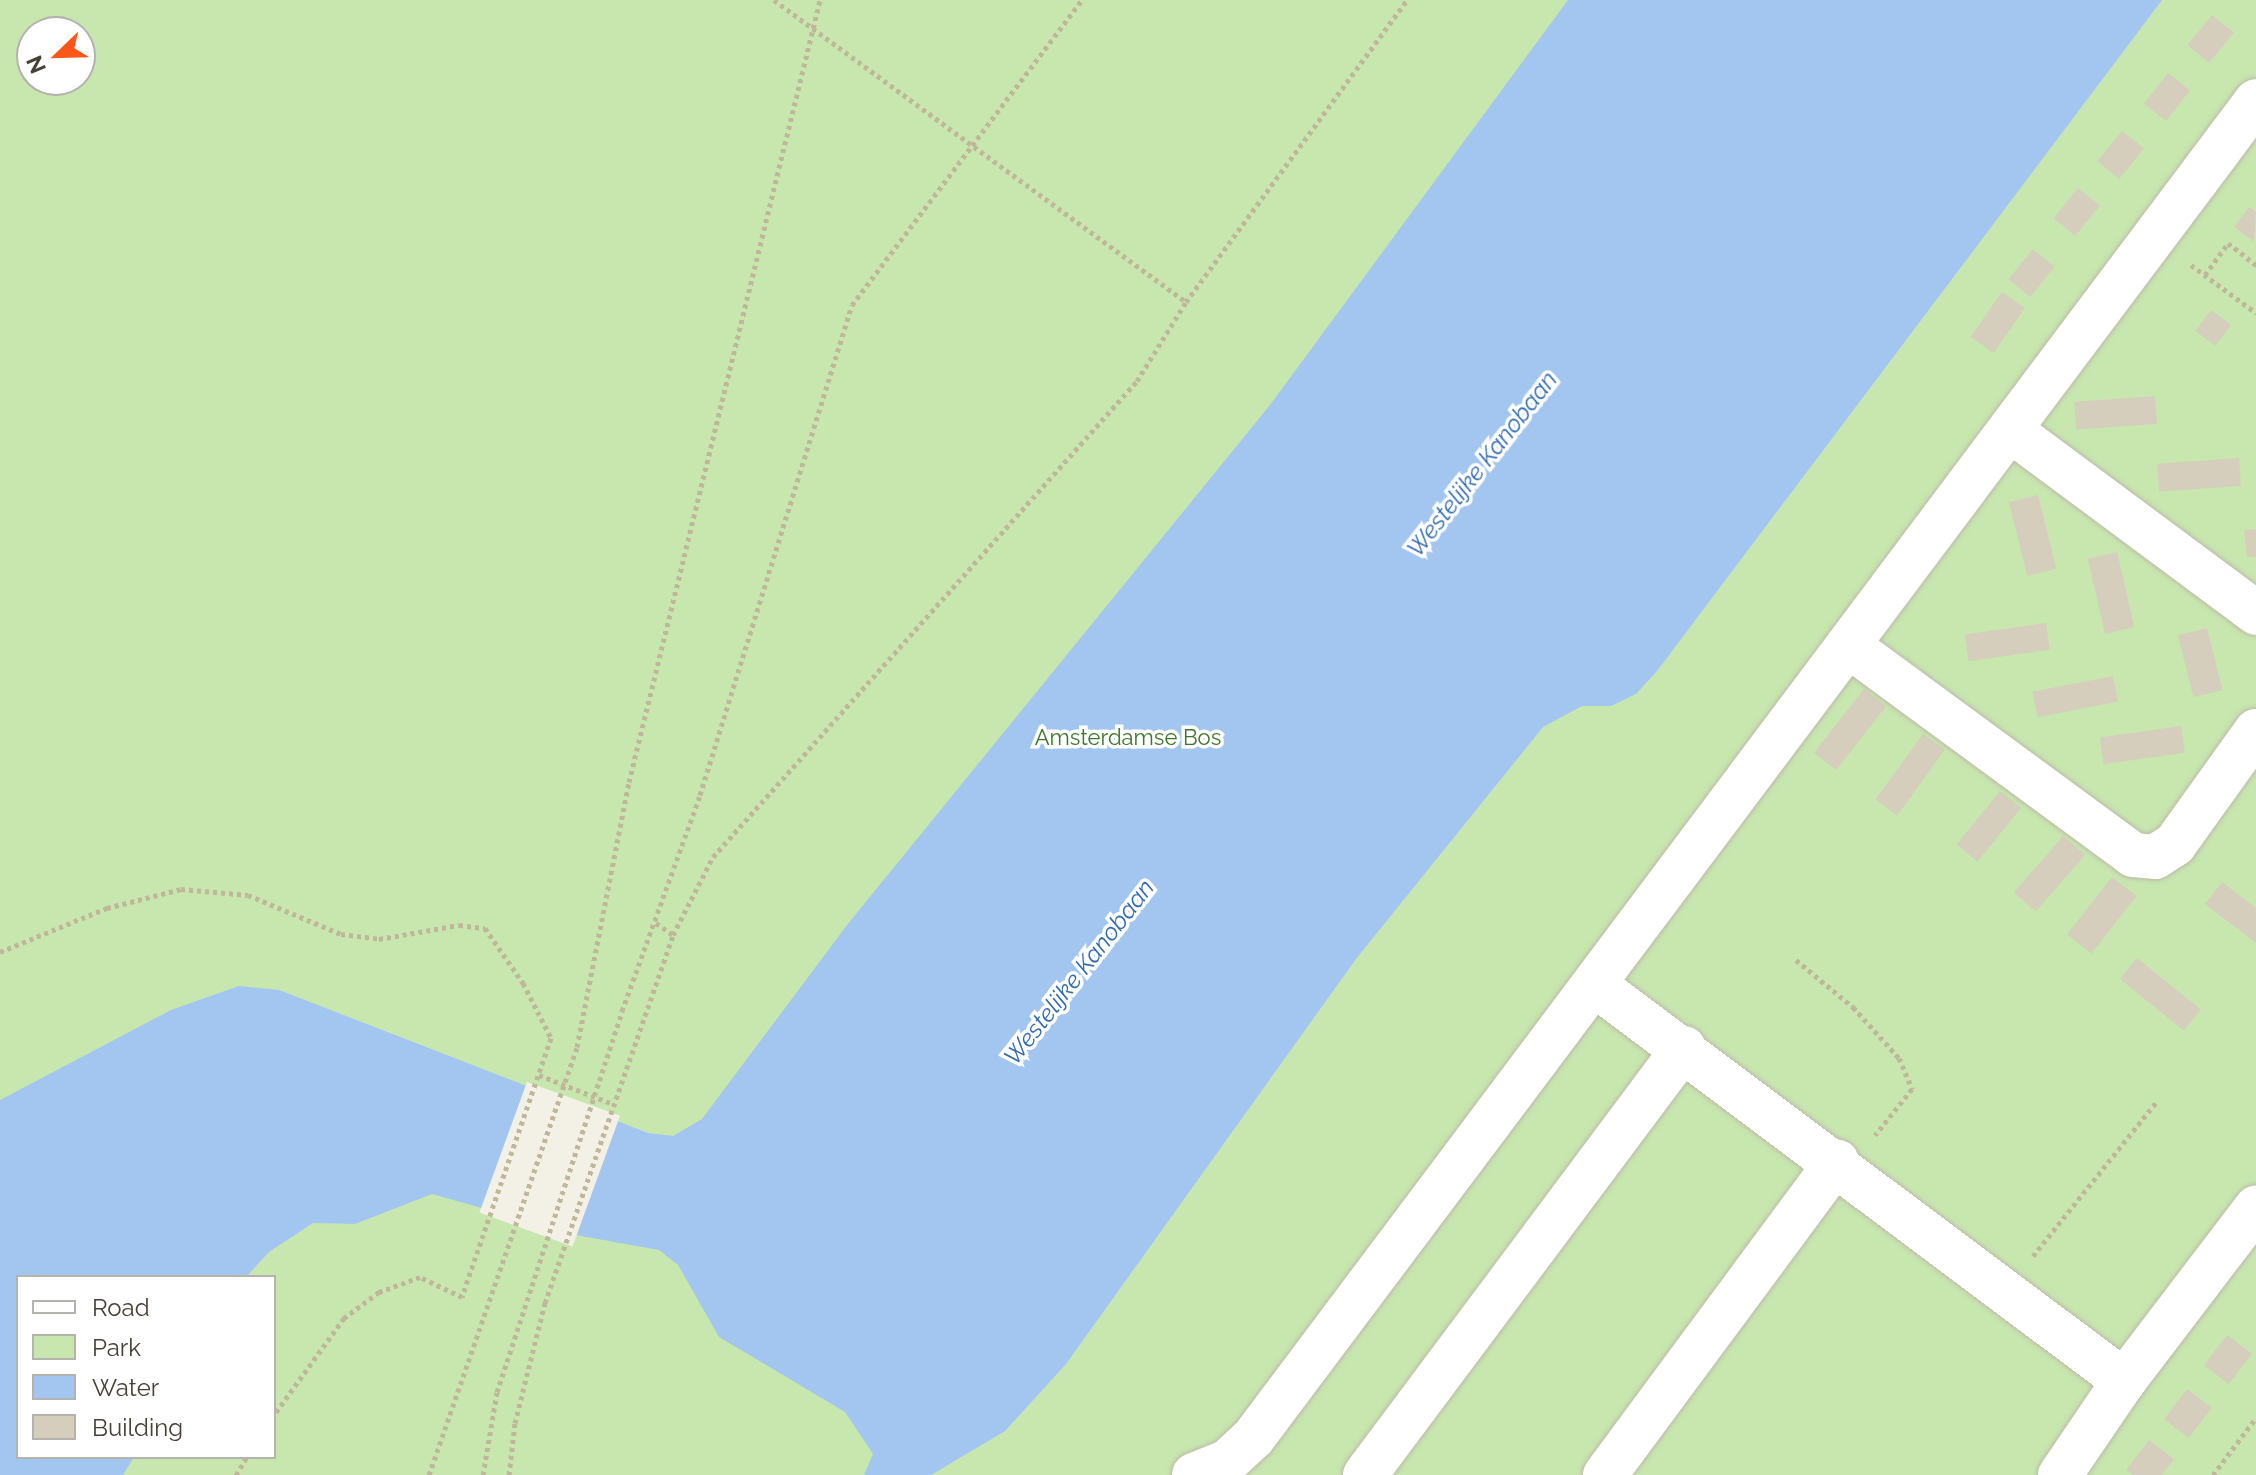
<!DOCTYPE html>
<style>
body{margin:0}
#map{position:relative;width:2256px;height:1475px;overflow:hidden;background:#f3f1e6;font-family:Raleway,sans-serif}
div>[style]{position:absolute}
.green>*{inset:0;background:#c7e7af}
.water>*{inset:0;background:#a2c6f0}
.pier>*{inset:0;background:#f3f1e6;transform-origin:0 0}
.building>*{inset:0;background:#d5cebc;transform-origin:0 0}
.path>*{height:5px;margin-top:-2.5px;transform-origin:0;background:repeating-linear-gradient(90deg,#c0b79a 0 4px,transparent 0 8px)}
.roads{filter:drop-shadow(0 0 2px #bebaa9) drop-shadow(0 0 2px #bebaa9)}
.minor>*{height:44px;margin:-22px;padding:0 22px;transform-origin:22px;border-radius:22px;background:#fff}
span{translate:-50% -50%;white-space:nowrap;text-align:center;line-height:1.15;-webkit-text-stroke:7px #fff;paint-order:stroke}
.park-label{font-size:22px;color:#3d7729}
.water-label{font-size:24px;color:#2f6ab1;font-style:italic}
.legend{position:absolute;left:16px;top:1275px;width:260px;height:184px;box-sizing:border-box;background:#fff;border:2px solid #b5b3ae;margin:0;padding:10px 14px;list-style:none;font-size:24px;color:#464135}
.legend li{display:flex;align-items:center;gap:16px;height:40px}
.legend b{width:40px;border:2px solid #b5b3ae}
.north{position:absolute;left:16px;top:16px;width:80px;height:80px;box-sizing:border-box;background:#fff;border:2px solid #b5b3ae;border-radius:50%;rotate:247deg;font-size:22px;font-weight:700;line-height:32px;text-align:center;color:#464135}
.north::after{content:'';display:block;margin:auto;width:28px;height:36px;background:#f95618;clip-path:polygon(50% 0,100% 100%,50% 72%,0 100%)}
</style>
<div id="map">
<div class="green">
<i style="clip-path:polygon(evenodd,0 0,2256px 0,2256px 1475px,0 1475px,0 0,32px 32px,80px 32px,80px 80px,32px 80px,32px 32px,0 0,18px 1277px,274px 1277px,274px 1457px,18px 1457px,18px 1277px)"></i>
</div>
<div class="water">
<i style="clip-path:polygon(1568px 0,2162px 0,1657px 671px,1636px 694px,1611px 706px,1582px 706px,1543px 727px,1356px 959px,1066px 1364px,1005px 1431px,931px 1475px,864px 1475px,873px 1454px,845px 1412px,719px 1337px,678px 1265px,659px 1250px,581px 1236px,432px 1194px,355px 1224px,313px 1223px,269px 1252px,246px 1277px,18px 1277px,18px 1457px,134px 1457px,123px 1475px,0 1475px,0 1100px,171px 1010px,239px 986px,279px 990px,648px 1133px,673px 1136px,702px 1119px,847px 925px,1270px 405px)"></i>
</div>
<div class="pier">
<i style="left:527px;top:1082px;width:99px;height:139px;rotate:20deg"></i>
</div>
<div class="building">
<i style="left:2212px;top:15px;width:28px;height:39px;rotate:39deg"></i>
<i style="left:2168px;top:73px;width:28px;height:39px;rotate:38deg"></i>
<i style="left:2122px;top:131px;width:28px;height:39px;rotate:39deg"></i>
<i style="left:2078px;top:188px;width:28px;height:39px;rotate:39deg"></i>
<i style="clip-path:polygon(2249px 207px,2256px 212px,2254px 242px,2234px 227px)"></i>
<i style="left:2033px;top:249px;width:28px;height:39px;rotate:39deg"></i>
<i style="left:2002px;top:292px;width:28px;height:55px;rotate:35deg"></i>
<i style="left:2211px;top:310px;width:25px;height:26px;rotate:37deg"></i>
<i style="left:2155px;top:396px;width:28px;height:81px;rotate:86deg"></i>
<i style="left:2239px;top:458px;width:28px;height:82px;rotate:86deg"></i>
<i style="left:2038px;top:495px;width:76px;height:30px;rotate:76deg"></i>
<i style="clip-path:polygon(2256px 529px,2256px 557px,2247px 557px,2244px 530px)"></i>
<i style="left:2117px;top:552px;width:77px;height:30px;rotate:77deg"></i>
<i style="left:2046px;top:623px;width:27px;height:82px;rotate:82deg"></i>
<i style="left:2207px;top:628px;width:64px;height:30px;rotate:76deg"></i>
<i style="left:2113px;top:676px;width:26px;height:82px;rotate:79deg"></i>
<i style="left:1864px;top:689px;width:28px;height:81px;rotate:38deg"></i>
<i style="left:2181px;top:726px;width:27px;height:82px;rotate:82deg"></i>
<i style="left:1923px;top:734px;width:27px;height:81px;rotate:36deg"></i>
<i style="left:2000px;top:791px;width:27px;height:69px;rotate:39deg"></i>
<i style="left:2063px;top:836px;width:29px;height:75px;rotate:41deg"></i>
<i style="left:2112px;top:877px;width:31px;height:73px;rotate:38deg"></i>
<i style="clip-path:polygon(2222px 882px,2256px 908px,2256px 943px,2205px 904px)"></i>
<i style="left:2137px;top:958px;width:82px;height:27px;rotate:39deg"></i>
<i style="left:2227px;top:1335px;width:31px;height:38px;rotate:37deg"></i>
<i style="left:2187px;top:1389px;width:31px;height:38px;rotate:37deg"></i>
<i style="clip-path:polygon(2149px 1440px,2174px 1459px,2162px 1475px,2133px 1475px,2126px 1470px)"></i>
</div>
<div class="path">
<i style="left:774px;top:0;width:511px;rotate:36.24deg"></i>
<i style="left:2191px;top:265px;width:81px;rotate:36.4deg"></i>
<i style="left:2205px;top:275px;width:39px;rotate:-54deg"></i>
<i style="left:2228px;top:243px;width:36px;rotate:38deg"></i>
<i style="left:656px;top:923px;width:21px;rotate:35deg"></i>
<i style="left:0;top:952px;width:116px;rotate:-22.4deg"></i>
<i style="left:107px;top:908px;width:76px;rotate:-14.4deg"></i>
<i style="left:181px;top:889px;width:67px;rotate:5.1deg"></i>
<i style="left:248px;top:895px;width:101px;rotate:22.8deg"></i>
<i style="left:341px;top:934px;width:38px;rotate:7deg"></i>
<i style="left:379px;top:939px;width:81px;rotate:-9.9deg"></i>
<i style="left:459px;top:925px;width:26px;rotate:7deg"></i>
<i style="left:485px;top:928px;width:67px;rotate:55.4deg"></i>
<i style="left:523px;top:983px;width:62px;rotate:63deg"></i>
<i style="left:551px;top:1038px;width:274px;rotate:109deg"></i>
<i style="left:462px;top:1297px;width:47px;rotate:-154.5deg"></i>
<i style="left:420px;top:1277px;width:44px;rotate:159.9deg"></i>
<i style="left:379px;top:1292px;width:44px;rotate:143.4deg"></i>
<i style="left:344px;top:1318px;width:120px;rotate:125.8deg"></i>
<i style="left:1796px;top:960px;width:74px;rotate:39.5deg"></i>
<i style="left:1853px;top:1007px;width:69px;rotate:48deg"></i>
<i style="left:1899px;top:1058px;width:34px;rotate:67deg"></i>
<i style="left:1912px;top:1089px;width:59px;rotate:128.8deg"></i>
<i style="left:539px;top:1075px;width:79px;rotate:21.4deg"></i>
<i style="left:2033px;top:1256px;width:198px;rotate:-51.3deg"></i>
<i style="left:236px;top:1475px;width:21px;rotate:-59deg"></i>
<i style="left:429px;top:1475px;width:453px;rotate:-70.9deg"></i>
<i style="left:577px;top:1047px;width:270px;rotate:-78.9deg"></i>
<i style="left:629px;top:782px;width:805px;rotate:-76.27deg"></i>
<i style="left:483px;top:1475px;width:84px;rotate:-80.4deg"></i>
<i style="left:497px;top:1392px;width:401px;rotate:-71.8deg"></i>
<i style="left:622px;top:1011px;width:230px;rotate:-70.1deg"></i>
<i style="left:700px;top:795px;width:513px;rotate:-72.77deg"></i>
<i style="left:852px;top:305px;width:382px;rotate:-53deg"></i>
<i style="left:509px;top:1475px;width:52px;rotate:-83.4deg"></i>
<i style="left:515px;top:1423px;width:124px;rotate:-76deg"></i>
<i style="left:545px;top:1303px;width:390px;rotate:-70.8deg"></i>
<i style="left:673px;top:935px;width:88px;rotate:-62.9deg"></i>
<i style="left:713px;top:857px;width:637px;rotate:-48.31deg"></i>
<i style="left:1137px;top:381px;width:93px;rotate:-58.2deg"></i>
<i style="left:1186px;top:302px;width:374px;rotate:-53.8deg"></i>
<i style="left:2213px;top:1475px;width:71px;rotate:-53deg"></i>
</div>
<div class="roads">
<div class="minor">
<i style="left:2010px;top:430px;width:307px;rotate:36.6deg"></i>
<i style="left:1849px;top:646px;width:353px;rotate:36.3deg"></i>
<i style="left:2133px;top:855px;width:22px;rotate:5deg"></i>
<i style="left:2155px;top:857px;width:24px;rotate:-33deg"></i>
<i style="left:2175px;top:844px;width:139px;rotate:-54.4deg"></i>
<i style="left:1595px;top:985px;width:661px;rotate:36.82deg"></i>
<i style="left:1194px;top:1475px;width:37px;rotate:-22deg"></i>
<i style="left:1228px;top:1461px;width:34px;rotate:-43deg"></i>
<i style="left:1253px;top:1438px;width:1671px;rotate:-53.12deg"></i>
<i style="left:1365px;top:1475px;width:533px;rotate:-53.24deg"></i>
<i style="left:1605px;top:1475px;width:390px;rotate:-53.5deg"></i>
<i style="left:2060px;top:1475px;width:114px;rotate:-55.8deg"></i>
<i style="left:2124px;top:1381px;width:218px;rotate:-52.7deg"></i>
</div>
</div>
<div class="park-label">
<span style="left:1128px;top:738px">Amsterdamse Bos</span>
</div>
<div class="water-label">
<span style="left:1482px;top:464px;rotate:-52deg">Westelijke Kanobaan</span>
<span style="left:1079px;top:972px;rotate:-52deg">Westelijke Kanobaan</span>
</div>
<ul class="legend">
<li><b style="height:10px;background:#fff"></b>Road</li>
<li><b style="height:22px;background:#c7e7af"></b>Park</li>
<li><b style="height:22px;background:#a2c6f0"></b>Water</li>
<li><b style="height:22px;background:#d5cebc"></b>Building</li>
</ul>
<div class="north">N</div>
</div>
